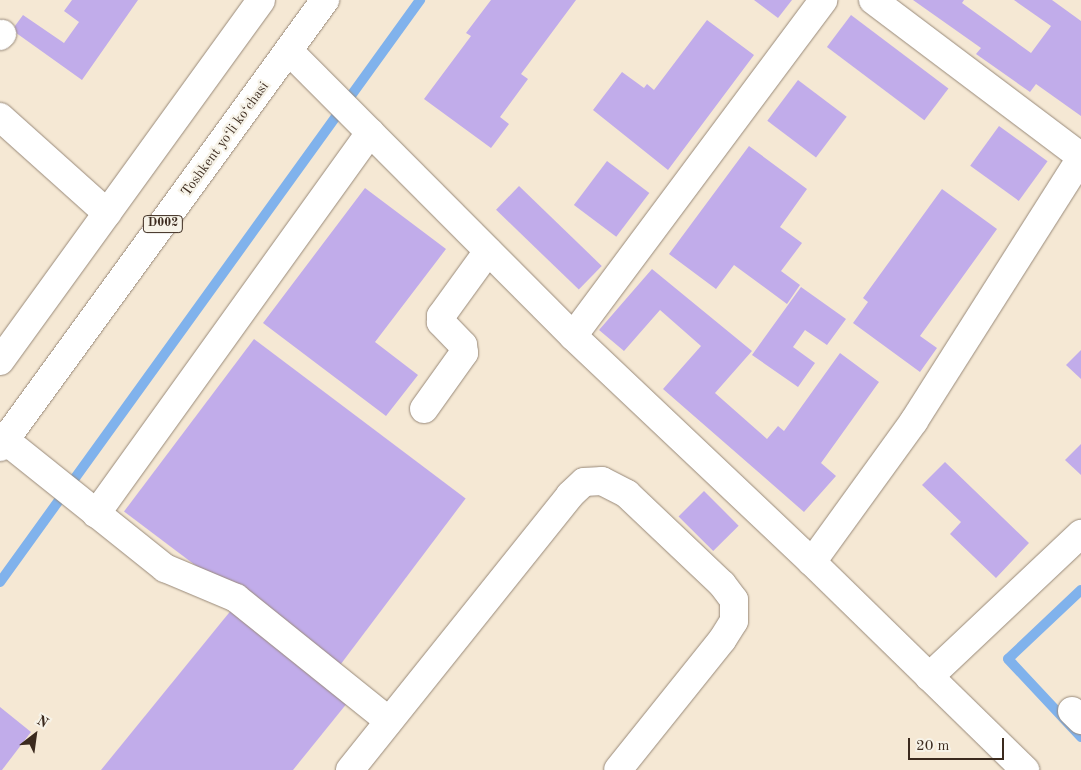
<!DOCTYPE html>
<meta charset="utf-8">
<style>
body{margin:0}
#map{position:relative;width:1081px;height:770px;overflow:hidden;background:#f5e8d4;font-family:"Old Standard TT",serif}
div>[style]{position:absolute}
.stream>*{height:10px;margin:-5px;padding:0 5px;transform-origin:5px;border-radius:5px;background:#80b2ec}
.building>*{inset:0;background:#c1acea;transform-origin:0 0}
.roads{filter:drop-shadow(0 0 1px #988979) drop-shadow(0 0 1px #988979)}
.minor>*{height:28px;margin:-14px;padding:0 14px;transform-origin:14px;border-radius:14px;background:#fff}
.highway>*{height:28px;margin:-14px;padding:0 14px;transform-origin:14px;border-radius:14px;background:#fff}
span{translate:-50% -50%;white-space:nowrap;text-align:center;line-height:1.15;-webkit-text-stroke:4.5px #f7f3e8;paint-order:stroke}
.shield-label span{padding:1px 4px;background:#f7f3e8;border:1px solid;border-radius:4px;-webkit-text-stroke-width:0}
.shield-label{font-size:12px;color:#3b2a1e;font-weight:700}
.street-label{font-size:14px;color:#3b2a1e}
.north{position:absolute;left:10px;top:710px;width:50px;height:50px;-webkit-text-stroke:4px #f7f3e8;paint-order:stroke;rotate:30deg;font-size:14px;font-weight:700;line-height:20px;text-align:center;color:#3b2a1e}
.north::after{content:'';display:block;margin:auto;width:18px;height:22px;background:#3b2a1e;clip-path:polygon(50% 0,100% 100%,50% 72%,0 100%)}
.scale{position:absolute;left:908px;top:738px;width:96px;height:22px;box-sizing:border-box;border:2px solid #3b2a1e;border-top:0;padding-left:6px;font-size:15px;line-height:18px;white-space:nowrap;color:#3b2a1e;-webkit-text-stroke:4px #f7f3e8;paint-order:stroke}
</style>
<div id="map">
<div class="stream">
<i style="left:0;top:582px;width:718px;rotate:-54.18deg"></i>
<i style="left:1081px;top:590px;width:100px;rotate:136.6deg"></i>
<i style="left:1008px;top:659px;width:107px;rotate:46.9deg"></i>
</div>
<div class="building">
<i style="clip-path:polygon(72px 0,138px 0,82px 80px,12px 30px,23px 15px,64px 43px,79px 22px,64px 11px)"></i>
<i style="clip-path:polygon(491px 0,576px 0,521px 74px,528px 79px,500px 117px,509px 124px,491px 148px,424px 99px,471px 36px,466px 33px)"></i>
<i style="clip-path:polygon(754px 0,792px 0,778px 18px)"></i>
<i style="clip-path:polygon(913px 0,964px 0,962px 3px,1031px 53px,1051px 26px,1014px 0,1052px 0,1081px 21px,1081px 116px,1036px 84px,1030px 92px,976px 54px,981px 48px)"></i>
<i style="left:851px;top:15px;width:122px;height:40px;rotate:37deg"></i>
<i style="clip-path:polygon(707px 20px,754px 55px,668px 170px,593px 110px,622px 72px,644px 88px,647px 84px,654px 90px)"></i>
<i style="left:798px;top:80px;width:61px;height:51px;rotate:37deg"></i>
<i style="left:999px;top:126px;width:60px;height:49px;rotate:36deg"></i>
<i style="clip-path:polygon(749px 146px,807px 189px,780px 227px,802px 243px,781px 271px,800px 285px,787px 304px,734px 265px,716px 289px,669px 254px)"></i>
<i style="left:607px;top:161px;width:53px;height:55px;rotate:37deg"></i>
<i style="left:519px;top:186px;width:115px;height:33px;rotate:44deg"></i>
<i style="clip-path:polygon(365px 188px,446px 249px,375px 342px,418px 375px,386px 416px,263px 323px)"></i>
<i style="clip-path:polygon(942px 189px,997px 229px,920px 336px,937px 348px,920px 372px,853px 323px,868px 302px,863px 298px)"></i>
<i style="clip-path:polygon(652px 269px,752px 351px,715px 393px,767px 439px,778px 426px,784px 431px,840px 353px,879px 382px,821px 463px,836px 476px,804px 512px,663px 389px,701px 346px,660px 310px,624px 351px,599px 330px)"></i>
<i style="clip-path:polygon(801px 287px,846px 319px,827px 345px,805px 330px,793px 347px,815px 363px,798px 387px,752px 355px)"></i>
<i style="left:254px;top:339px;width:265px;height:216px;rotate:37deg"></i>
<i style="clip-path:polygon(1081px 350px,1081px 379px,1066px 365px)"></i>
<i style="clip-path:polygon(1081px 444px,1081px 475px,1065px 460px)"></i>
<i style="clip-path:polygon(945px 462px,1029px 543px,996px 578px,950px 534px,961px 522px,922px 485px)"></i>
<i style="left:704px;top:491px;width:49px;height:36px;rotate:45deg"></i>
<i style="clip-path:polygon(237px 603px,352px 697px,293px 770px,101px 770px)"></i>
<i style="clip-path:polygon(0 707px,31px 732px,2px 770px,0 770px)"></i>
</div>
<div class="roads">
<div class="minor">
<i style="left:873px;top:0;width:261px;rotate:37deg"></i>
<i style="left:0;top:36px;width:3px;rotate:-45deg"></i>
<i style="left:289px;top:51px;width:402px;rotate:45.1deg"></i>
<i style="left:573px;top:336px;width:329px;rotate:43.4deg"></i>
<i style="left:812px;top:562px;width:298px;rotate:44.3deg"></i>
<i style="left:0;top:117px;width:144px;rotate:41.9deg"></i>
<i style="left:573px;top:336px;width:419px;rotate:-53.3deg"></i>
<i style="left:424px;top:409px;width:69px;rotate:-54.5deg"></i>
<i style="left:464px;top:353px;width:8px;rotate:-97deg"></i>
<i style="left:463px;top:345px;width:32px;rotate:-134deg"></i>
<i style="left:441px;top:322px;width:6px;rotate:-90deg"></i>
<i style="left:441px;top:316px;width:80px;rotate:-54.1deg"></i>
<i style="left:5px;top:440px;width:205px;rotate:38.7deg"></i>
<i style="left:165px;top:568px;width:77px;rotate:22.9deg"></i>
<i style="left:236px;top:598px;width:196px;rotate:38.8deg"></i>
<i style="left:96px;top:514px;width:470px;rotate:-54.3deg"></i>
<i style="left:812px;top:562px;width:174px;rotate:-54.1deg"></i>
<i style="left:914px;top:421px;width:312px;rotate:-57.6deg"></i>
<i style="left:929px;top:677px;width:209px;rotate:-43.3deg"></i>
<i style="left:1072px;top:711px;width:13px;rotate:45deg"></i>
<i style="left:350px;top:770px;width:352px;rotate:-51.3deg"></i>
<i style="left:570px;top:495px;width:19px;rotate:-43deg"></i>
<i style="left:584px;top:482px;width:18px;rotate:-3deg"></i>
<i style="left:602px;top:481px;width:28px;rotate:27deg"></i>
<i style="left:627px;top:494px;width:131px;rotate:43.5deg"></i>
<i style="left:722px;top:584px;width:20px;rotate:53deg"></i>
<i style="left:734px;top:600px;width:21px;rotate:90deg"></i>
<i style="left:734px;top:621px;width:22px;rotate:122deg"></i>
<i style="left:722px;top:640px;width:166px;rotate:128.7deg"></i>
</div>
<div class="highway">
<i style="left:0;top:361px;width:445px;rotate:-54.1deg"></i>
<i style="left:0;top:447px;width:553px;rotate:-53.98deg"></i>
</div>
</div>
<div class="shield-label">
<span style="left:163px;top:224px">D002</span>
</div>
<div class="street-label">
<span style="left:225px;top:139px;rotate:-54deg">Toshkent yo‘li ko‘chasi</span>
</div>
<div class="north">N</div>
<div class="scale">20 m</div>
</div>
